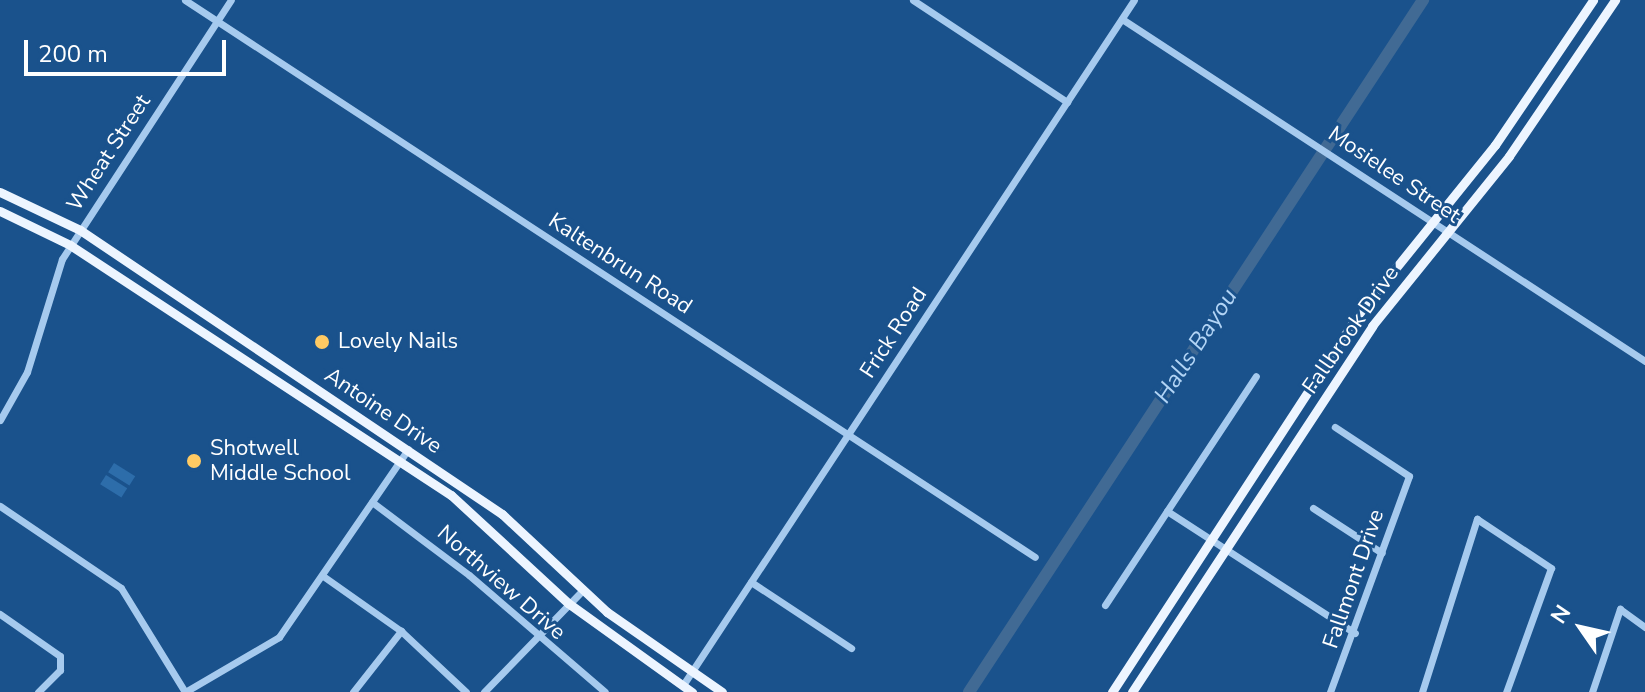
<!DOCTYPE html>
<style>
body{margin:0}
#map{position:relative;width:1645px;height:692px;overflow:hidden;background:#1a528c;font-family:"Nunito Sans",sans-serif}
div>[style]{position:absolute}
.green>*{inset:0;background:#2d6daa;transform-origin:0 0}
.river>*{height:12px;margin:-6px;padding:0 6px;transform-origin:6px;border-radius:6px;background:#416a94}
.minor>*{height:7px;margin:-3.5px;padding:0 3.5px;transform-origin:3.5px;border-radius:3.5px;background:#a6caee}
.major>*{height:9px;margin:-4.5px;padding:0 4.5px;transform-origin:4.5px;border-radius:4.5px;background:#edf5ff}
.dots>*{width:22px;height:22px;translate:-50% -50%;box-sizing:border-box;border:4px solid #1a528c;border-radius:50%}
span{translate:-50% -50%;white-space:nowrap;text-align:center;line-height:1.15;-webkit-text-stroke:6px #1a528c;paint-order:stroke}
.street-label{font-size:22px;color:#fff}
.poi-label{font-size:22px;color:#fff}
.left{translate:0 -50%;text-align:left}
.water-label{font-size:24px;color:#b2d4f5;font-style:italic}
.north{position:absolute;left:1541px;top:588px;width:80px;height:80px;-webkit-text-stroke:6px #1a528c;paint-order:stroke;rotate:304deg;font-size:22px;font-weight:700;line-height:32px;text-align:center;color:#fff}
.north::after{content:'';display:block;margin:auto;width:28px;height:36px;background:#fff;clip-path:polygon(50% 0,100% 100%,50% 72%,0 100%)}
.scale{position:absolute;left:24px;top:40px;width:202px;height:36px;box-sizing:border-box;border:4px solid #fff;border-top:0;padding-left:10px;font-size:24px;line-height:28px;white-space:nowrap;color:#fff;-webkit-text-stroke:6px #1a528c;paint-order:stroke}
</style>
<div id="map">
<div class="green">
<i style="left:114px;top:463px;width:25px;height:11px;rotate:32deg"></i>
<i style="left:106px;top:475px;width:25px;height:11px;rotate:32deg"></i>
</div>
<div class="river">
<i style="left:969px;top:692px;width:828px;rotate:-56.73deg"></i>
</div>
<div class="minor">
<i style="left:185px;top:0;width:1016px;rotate:33.24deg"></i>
<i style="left:913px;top:0;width:185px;rotate:33.5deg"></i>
<i style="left:1122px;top:19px;width:625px;rotate:33.18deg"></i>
<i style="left:0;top:420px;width:55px;rotate:-60.6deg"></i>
<i style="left:27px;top:372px;width:118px;rotate:-72.8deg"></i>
<i style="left:62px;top:259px;width:309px;rotate:-56.9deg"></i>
<i style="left:372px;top:502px;width:121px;rotate:37deg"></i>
<i style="left:469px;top:575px;width:179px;rotate:40.7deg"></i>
<i style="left:0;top:506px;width:146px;rotate:34.1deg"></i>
<i style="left:121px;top:588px;width:122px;rotate:58.4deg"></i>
<i style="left:1313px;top:508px;width:82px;rotate:33.1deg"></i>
<i style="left:1167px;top:511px;width:224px;rotate:33deg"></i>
<i style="left:323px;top:576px;width:95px;rotate:35.2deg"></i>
<i style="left:401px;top:631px;width:89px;rotate:43.2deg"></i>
<i style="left:751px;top:582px;width:120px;rotate:33.4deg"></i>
<i style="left:1105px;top:605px;width:274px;rotate:-56.6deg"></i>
<i style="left:0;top:614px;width:73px;rotate:35deg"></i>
<i style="left:60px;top:656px;width:14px;rotate:90deg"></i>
<i style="left:60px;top:670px;width:31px;rotate:135deg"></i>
<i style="left:683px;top:685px;width:820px;rotate:-56.64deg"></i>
<i style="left:185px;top:692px;width:109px;rotate:-30.3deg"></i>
<i style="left:279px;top:637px;width:228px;rotate:-55.5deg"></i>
<i style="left:353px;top:692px;width:78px;rotate:-51.8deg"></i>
<i style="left:484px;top:692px;width:141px;rotate:-45.9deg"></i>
<i style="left:1330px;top:692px;width:230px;rotate:-69.9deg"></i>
<i style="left:1409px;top:476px;width:89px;rotate:-146.5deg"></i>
<i style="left:1422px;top:692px;width:182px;rotate:-72.4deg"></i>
<i style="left:1477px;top:519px;width:89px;rotate:33.5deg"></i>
<i style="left:1551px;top:568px;width:132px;rotate:109.9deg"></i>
<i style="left:1592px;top:692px;width:88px;rotate:-71.4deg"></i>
<i style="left:1620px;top:609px;width:31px;rotate:36deg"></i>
</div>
<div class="major">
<i style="left:0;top:192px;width:89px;rotate:25.4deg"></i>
<i style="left:80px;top:230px;width:509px;rotate:33.94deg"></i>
<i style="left:502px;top:514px;width:144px;rotate:43deg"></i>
<i style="left:607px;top:612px;width:140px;rotate:34.8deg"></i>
<i style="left:0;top:211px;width:78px;rotate:25.9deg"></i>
<i style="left:70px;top:245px;width:456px;rotate:33.3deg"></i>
<i style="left:451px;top:495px;width:159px;rotate:42.7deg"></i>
<i style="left:568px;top:603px;width:153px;rotate:35.7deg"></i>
<i style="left:1112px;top:692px;width:449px;rotate:-56.9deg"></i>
<i style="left:1357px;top:316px;width:220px;rotate:-51.1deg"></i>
<i style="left:1495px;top:145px;width:175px;rotate:-55.9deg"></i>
<i style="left:1132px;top:692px;width:438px;rotate:-56.7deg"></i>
<i style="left:1372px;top:326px;width:218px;rotate:-51.1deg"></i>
<i style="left:1509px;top:156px;width:189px;rotate:-55.8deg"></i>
</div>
<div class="dots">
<i style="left:322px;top:342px;background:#ffca63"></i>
<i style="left:194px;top:461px;background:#ffca63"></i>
</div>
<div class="street-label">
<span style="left:109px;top:153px;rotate:-57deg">Wheat Street</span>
<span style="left:1394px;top:175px;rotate:34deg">Mosielee Street</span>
<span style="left:620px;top:264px;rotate:33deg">Kaltenbrun Road</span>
<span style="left:1351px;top:330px;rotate:-55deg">Fallbrook Drive</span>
<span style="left:894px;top:333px;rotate:-57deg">Frick Road</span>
<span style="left:383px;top:411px;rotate:34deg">Antoine Drive</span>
<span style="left:1354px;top:579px;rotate:-71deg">Fallmont Drive</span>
<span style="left:501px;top:583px;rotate:41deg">Northview Drive</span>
</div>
<div class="poi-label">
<span class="left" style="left:338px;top:342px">Lovely Nails</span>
<span class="left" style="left:210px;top:461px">Shotwell<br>Middle School</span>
</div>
<div class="water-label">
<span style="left:1196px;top:346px;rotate:-57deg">Halls Bayou</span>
</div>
<div class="north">N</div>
<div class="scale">200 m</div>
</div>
